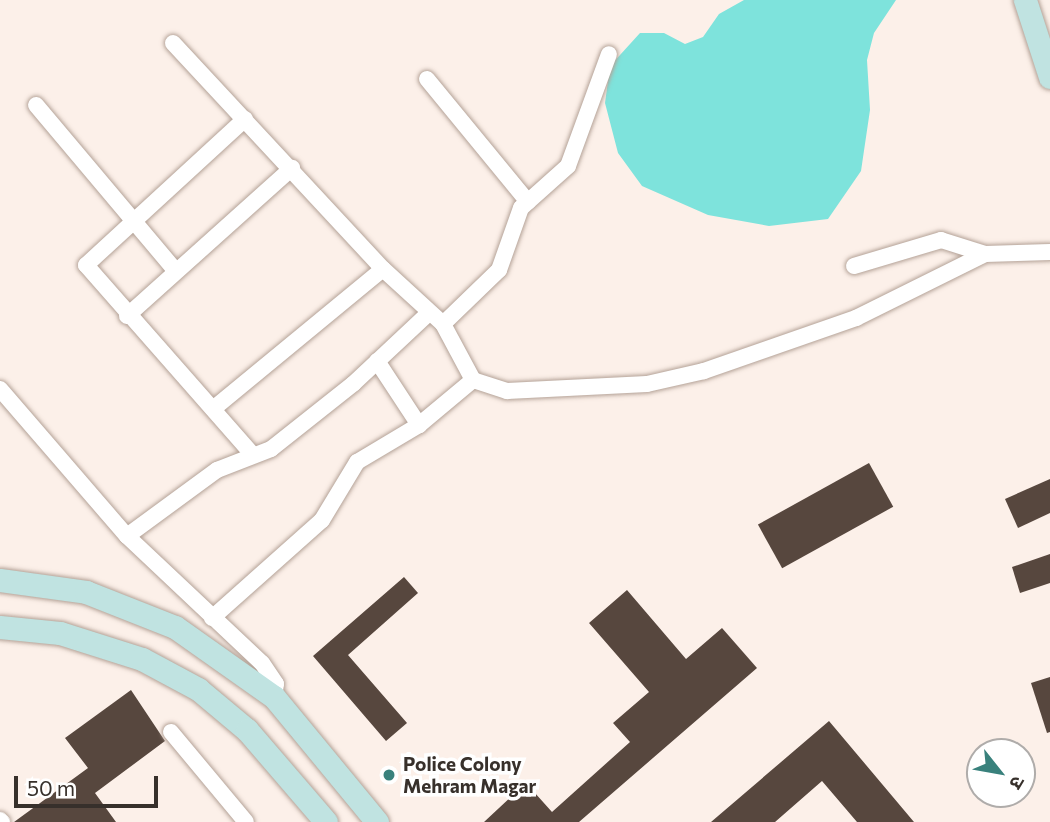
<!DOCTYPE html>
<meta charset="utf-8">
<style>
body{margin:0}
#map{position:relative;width:1050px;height:822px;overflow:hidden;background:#fcf0e9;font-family:Commissioner,"Noto Sans Devanagari",sans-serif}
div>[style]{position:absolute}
.water>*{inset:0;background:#7ee3dc}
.building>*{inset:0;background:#57473e;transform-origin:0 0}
.roads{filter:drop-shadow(0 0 2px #b4a297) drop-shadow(0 0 2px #b4a297)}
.street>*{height:16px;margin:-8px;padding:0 8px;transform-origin:8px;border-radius:8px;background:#fff}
.secondary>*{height:23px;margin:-11.5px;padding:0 11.5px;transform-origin:11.5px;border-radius:11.5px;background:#c0e3e1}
.dots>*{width:19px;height:19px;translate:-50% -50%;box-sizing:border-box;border:4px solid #fff;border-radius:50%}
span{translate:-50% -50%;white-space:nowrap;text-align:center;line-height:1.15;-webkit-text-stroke:7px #fff;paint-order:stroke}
.poi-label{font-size:19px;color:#37302b;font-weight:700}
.left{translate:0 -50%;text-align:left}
.north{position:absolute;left:966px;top:738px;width:70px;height:70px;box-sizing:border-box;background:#fff;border:2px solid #afacaa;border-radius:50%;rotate:121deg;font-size:19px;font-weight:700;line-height:28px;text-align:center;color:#37302b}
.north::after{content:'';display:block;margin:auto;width:24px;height:32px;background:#39817c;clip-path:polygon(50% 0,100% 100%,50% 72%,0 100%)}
.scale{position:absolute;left:14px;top:776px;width:144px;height:32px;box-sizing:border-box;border:4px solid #37302b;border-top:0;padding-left:9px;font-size:21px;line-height:24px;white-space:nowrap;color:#37302b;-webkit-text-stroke:5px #fff;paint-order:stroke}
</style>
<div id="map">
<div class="water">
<i style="clip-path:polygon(744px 0,896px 0,874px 33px,867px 60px,870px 110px,861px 171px,828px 219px,769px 226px,708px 215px,642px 186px,618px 153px,605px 103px,610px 66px,640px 33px,664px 33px,685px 44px,703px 37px,719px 14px)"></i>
</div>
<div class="building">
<i style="left:869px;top:463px;width:50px;height:127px;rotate:61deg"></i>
<i style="clip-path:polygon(1050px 479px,1050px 513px,1018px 528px,1005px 499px)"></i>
<i style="clip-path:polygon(1050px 554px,1050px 583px,1020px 593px,1012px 567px)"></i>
<i style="clip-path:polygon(404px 577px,418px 593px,348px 655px,407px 723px,386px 741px,313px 656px)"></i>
<i style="clip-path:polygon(627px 590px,686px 659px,722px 628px,757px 668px,579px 822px,484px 822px,526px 783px,552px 812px,630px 742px,613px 723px,649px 692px,589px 623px)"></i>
<i style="clip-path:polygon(1050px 677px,1050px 732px,1047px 733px,1031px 683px)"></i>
<i style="clip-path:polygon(131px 690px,165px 741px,95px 793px,116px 822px,14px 822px,88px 768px,65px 738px)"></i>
<i style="clip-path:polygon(829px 721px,914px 822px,857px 822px,822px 781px,775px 822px,711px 822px)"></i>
</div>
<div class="roads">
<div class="street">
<i style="left:173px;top:43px;width:309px;rotate:47.1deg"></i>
<i style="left:383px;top:269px;width:81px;rotate:42.5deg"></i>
<i style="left:443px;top:324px;width:64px;rotate:61.8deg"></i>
<i style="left:473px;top:380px;width:36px;rotate:18deg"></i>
<i style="left:507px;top:391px;width:140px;rotate:-2.9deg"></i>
<i style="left:647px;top:384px;width:58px;rotate:-12.8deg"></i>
<i style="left:704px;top:371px;width:161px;rotate:-19.2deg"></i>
<i style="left:856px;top:318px;width:144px;rotate:-26.4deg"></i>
<i style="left:985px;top:254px;width:65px;rotate:-1.8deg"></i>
<i style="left:427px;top:79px;width:159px;rotate:50.6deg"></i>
<i style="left:36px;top:105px;width:216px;rotate:49.9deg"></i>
<i style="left:245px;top:119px;width:216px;rotate:137.4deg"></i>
<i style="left:86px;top:265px;width:252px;rotate:48.7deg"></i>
<i style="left:854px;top:266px;width:91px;rotate:-16.6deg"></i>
<i style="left:941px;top:240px;width:46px;rotate:17.7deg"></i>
<i style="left:127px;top:316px;width:222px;rotate:-41.9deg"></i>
<i style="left:443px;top:324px;width:78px;rotate:-44deg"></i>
<i style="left:499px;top:270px;width:66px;rotate:-70.5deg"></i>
<i style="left:521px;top:208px;width:63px;rotate:-41.8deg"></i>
<i style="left:568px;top:166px;width:119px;rotate:-69.9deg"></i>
<i style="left:377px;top:361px;width:77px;rotate:56.7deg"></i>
<i style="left:0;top:389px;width:194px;rotate:49.2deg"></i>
<i style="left:127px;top:536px;width:185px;rotate:43.3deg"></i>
<i style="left:262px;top:663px;width:25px;rotate:56deg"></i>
<i style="left:276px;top:684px;width:13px;rotate:99deg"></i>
<i style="left:213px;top:409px;width:220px;rotate:-39.5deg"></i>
<i style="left:127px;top:536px;width:112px;rotate:-36.3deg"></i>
<i style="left:217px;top:470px;width:58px;rotate:-21.3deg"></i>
<i style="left:271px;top:449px;width:105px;rotate:-38.4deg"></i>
<i style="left:353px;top:384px;width:104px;rotate:-43.1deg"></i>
<i style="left:212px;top:618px;width:147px;rotate:-41.7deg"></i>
<i style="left:322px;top:520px;width:68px;rotate:-58.9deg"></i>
<i style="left:357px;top:462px;width:72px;rotate:-30.8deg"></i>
<i style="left:419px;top:425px;width:70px;rotate:-39.8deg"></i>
<i style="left:171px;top:732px;width:117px;rotate:50.2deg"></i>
<i style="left:0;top:820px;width:3px;rotate:45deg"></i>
</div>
<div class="secondary">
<i style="left:1025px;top:0;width:81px;rotate:72deg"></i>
<i style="left:0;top:580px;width:87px;rotate:7.9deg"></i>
<i style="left:86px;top:592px;width:96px;rotate:21.5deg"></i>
<i style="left:175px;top:627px;width:121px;rotate:35.3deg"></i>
<i style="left:274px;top:697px;width:162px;rotate:50.5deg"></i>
<i style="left:0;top:627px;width:60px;rotate:5.7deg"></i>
<i style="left:60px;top:633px;width:86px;rotate:17.6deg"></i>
<i style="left:142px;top:659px;width:64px;rotate:28.2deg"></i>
<i style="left:198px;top:689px;width:64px;rotate:39.9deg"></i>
<i style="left:247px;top:730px;width:121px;rotate:49.3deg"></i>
</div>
</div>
<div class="dots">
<i style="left:389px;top:775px;background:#39817c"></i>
</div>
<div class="poi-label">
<span class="left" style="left:403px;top:775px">Police Colony<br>Mehram Magar</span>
</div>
<div class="north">उ</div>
<div class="scale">50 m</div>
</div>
